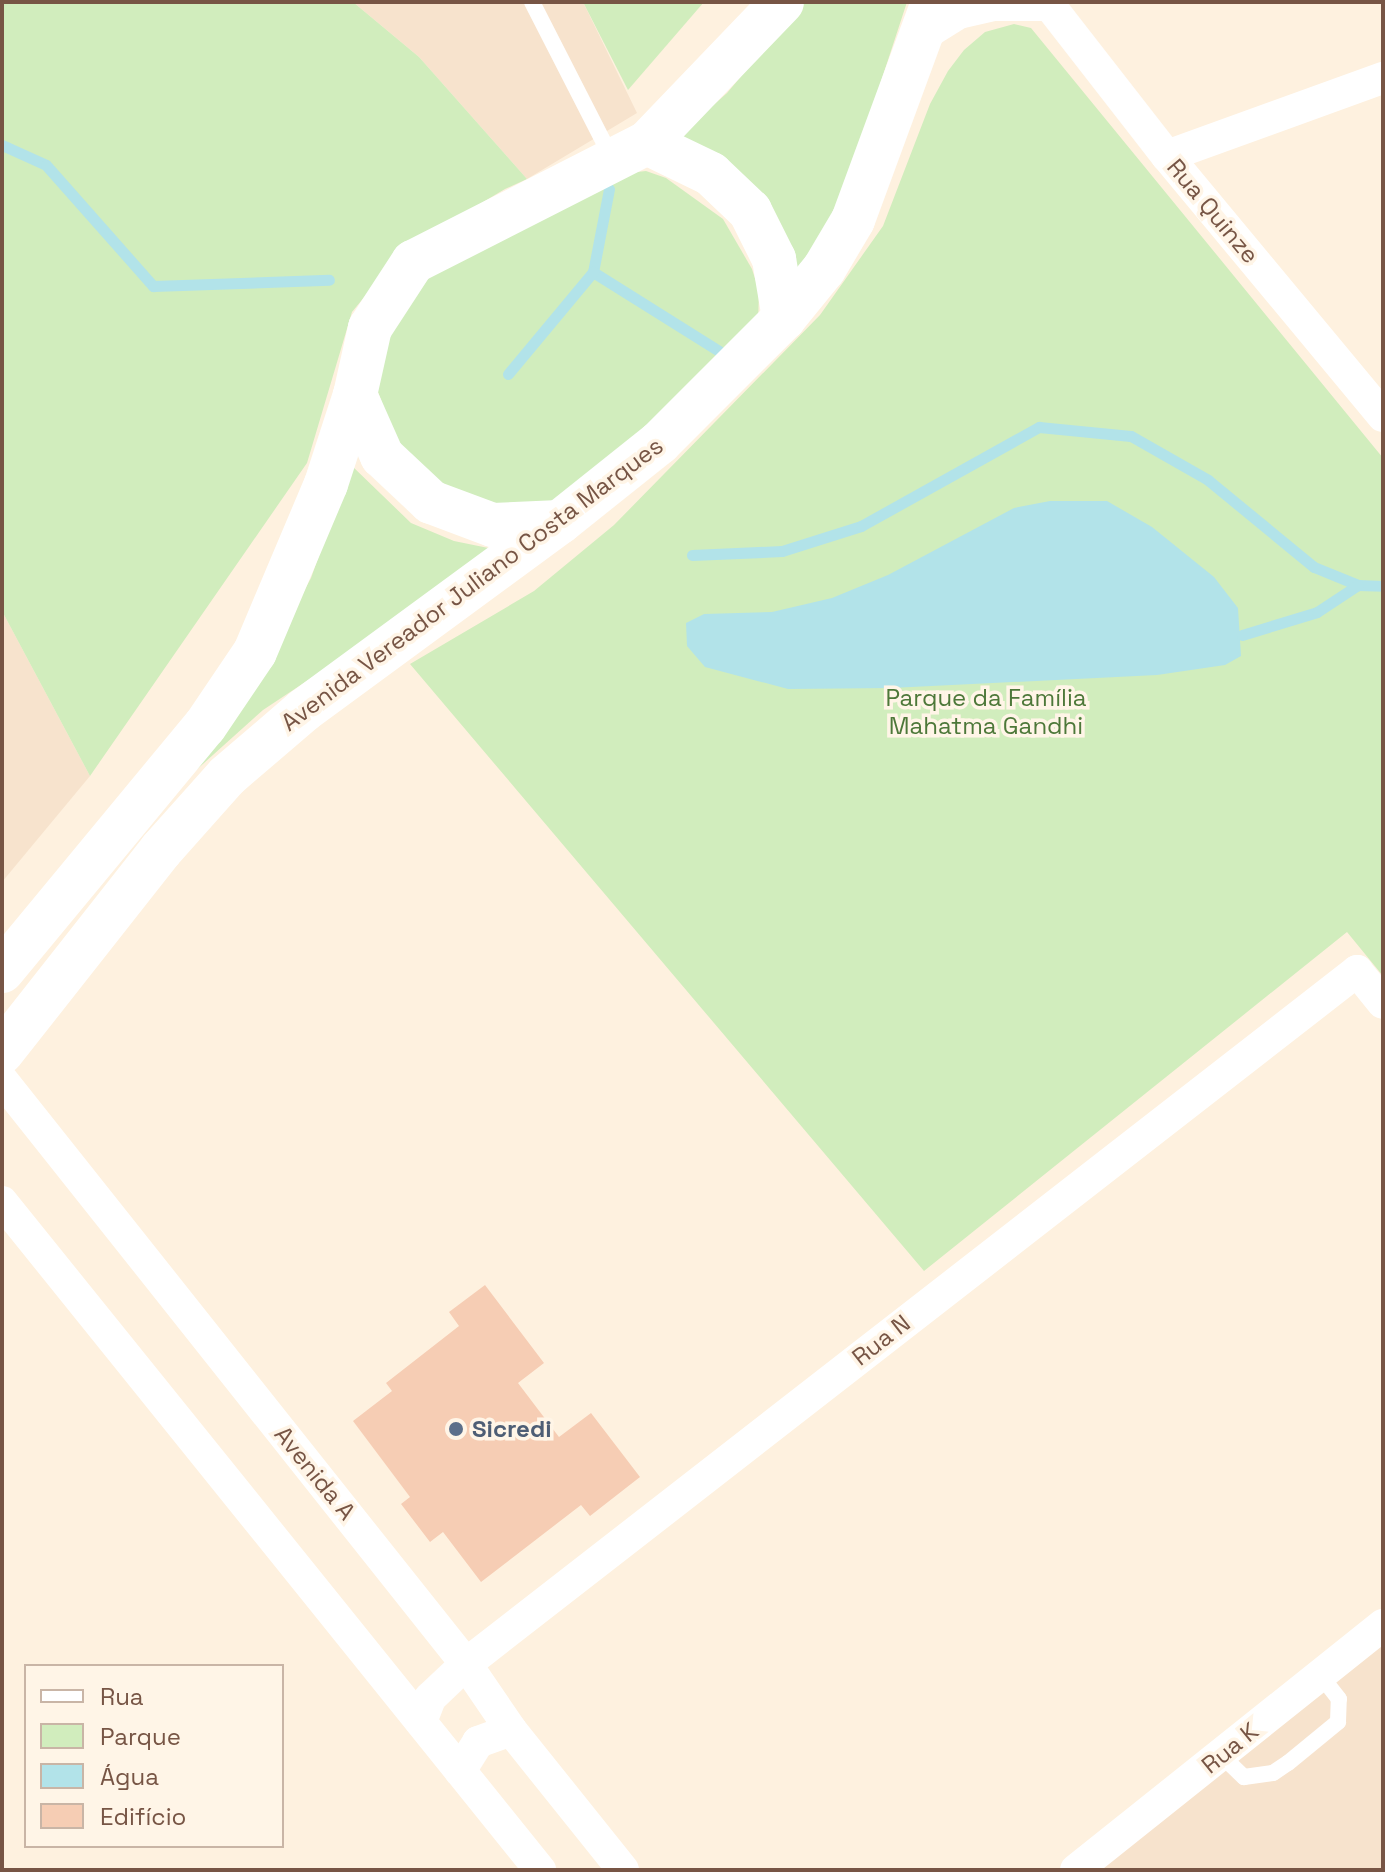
<!DOCTYPE html>
<meta charset="utf-8">
<style>
body{margin:0}
#map{position:relative;width:1385px;height:1872px;overflow:hidden;background:#fef1df;font-family:"Space Grotesk",sans-serif}
div>[style]{position:absolute}
.residential>*{inset:0;background:#f7e3cd}
.green>*{inset:0;background:#d1edbd}
.water>*{inset:0;background:#b2e3e9}
.stream>*{height:11px;margin:-5.5px;padding:0 5.5px;transform-origin:5.5px;border-radius:5.5px;background:#b2e3e9}
.building>*{inset:0;background:#f6cdb4}
.service>*{height:16px;margin:-8px;padding:0 8px;transform-origin:8px;border-radius:8px;background:#fff}
.minor>*{height:32px;margin:-16px;padding:0 16px;transform-origin:16px;border-radius:16px;background:#fff}
.secondary>*{height:44px;margin:-22px;padding:0 22px;transform-origin:22px;border-radius:22px;background:#fff}
.dots>*{width:22px;height:22px;translate:-50% -50%;box-sizing:border-box;border:4px solid #fff5e7;border-radius:50%}
span{translate:-50% -50%;white-space:nowrap;text-align:center;line-height:1.15;-webkit-text-stroke:7px #fff5e7;paint-order:stroke}
.street-label{font-size:24px;color:#775545}
.park-label{font-size:24px;color:#4d7839}
.service-label{font-size:24px;color:#4e5e75;font-weight:700}
.left{translate:0 -50%;text-align:left}
.frame{position:absolute;inset:0;border:4px solid #775545;pointer-events:none}
.legend{position:absolute;left:24px;top:1664px;width:260px;height:184px;box-sizing:border-box;background:#fff5e7;border:2px solid #c9b5a6;margin:0;padding:10px 14px;list-style:none;font-size:24px;color:#775545}
.legend li{display:flex;align-items:center;gap:16px;height:40px}
.legend b{width:40px;border:2px solid #c9b5a6}
</style>
<div id="map">
<div class="residential">
<i style="clip-path:polygon(353px 2px,583px 2px,637px 113px,527px 179px,419px 57px)"></i>
<i style="clip-path:polygon(2px 611px,90px 776px,2px 882px)"></i>
<i style="clip-path:polygon(1383px 1640px,1383px 1870px,1100px 1870px)"></i>
</div>
<div class="green">
<i style="clip-path:polygon(2px 2px,353px 2px,419px 57px,527px 179px,505px 189px,403px 250px,352px 312px,307px 463px,90px 776px,2px 611px)"></i>
<i style="clip-path:polygon(583px 2px,704px 2px,628px 90px)"></i>
<i style="clip-path:polygon(804px 2px,907px 2px,832px 231px,791px 285px,674px 140px,727px 93px)"></i>
<i style="clip-path:polygon(1014px 24px,1031px 28px,1383px 458px,1383px 976px,1347px 932px,924px 1271px,410px 664px,534px 591px,614px 525px,820px 315px,883px 226px,930px 104px,948px 71px,964px 50px,985px 32px)"></i>
<i style="clip-path:polygon(646px 171px,666px 178px,723px 219px,752px 269px,759px 291px,758px 325px,576px 493px,531px 508px,461px 501px,402px 456px,378px 392px,379px 351px,429px 277px,628px 173px)"></i>
<i style="clip-path:polygon(351px 465px,411px 523px,454px 541px,503px 551px,263px 710px,164px 799px,251px 687px,311px 578px)"></i>
</div>
<div class="water">
<i style="clip-path:polygon(1050px 501px,1107px 501px,1152px 527px,1214px 577px,1238px 608px,1241px 656px,1225px 665px,1157px 675px,891px 688px,788px 689px,705px 667px,687px 646px,686px 623px,704px 614px,772px 612px,832px 598px,888px 575px,1014px 508px)"></i>
</div>
<div class="stream">
<i style="left:2px;top:145px;width:48px;rotate:24.4deg"></i>
<i style="left:46px;top:165px;width:162px;rotate:48.5deg"></i>
<i style="left:153px;top:286px;width:176px;rotate:-2deg"></i>
<i style="left:609px;top:189px;width:85px;rotate:100.9deg"></i>
<i style="left:593px;top:272px;width:149px;rotate:32.1deg"></i>
<i style="left:508px;top:374px;width:133px;rotate:-50.2deg"></i>
<i style="left:692px;top:555px;width:90px;rotate:-2.5deg"></i>
<i style="left:782px;top:551px;width:83px;rotate:-17.6deg"></i>
<i style="left:861px;top:526px;width:204px;rotate:-29.1deg"></i>
<i style="left:1039px;top:427px;width:92px;rotate:5.6deg"></i>
<i style="left:1131px;top:436px;width:89px;rotate:29.7deg"></i>
<i style="left:1208px;top:480px;width:137px;rotate:39.4deg"></i>
<i style="left:1314px;top:567px;width:48px;rotate:22.2deg"></i>
<i style="left:1358px;top:585px;width:25px;rotate:2deg"></i>
<i style="left:1242px;top:635px;width:78px;rotate:-17deg"></i>
<i style="left:1317px;top:612px;width:49px;rotate:-33.4deg"></i>
</div>
<div class="building">
<i style="clip-path:polygon(485px 1285px,544px 1363px,518px 1383px,559px 1437px,591px 1413px,640px 1477px,590px 1516px,581px 1505px,481px 1582px,443px 1532px,430px 1542px,401px 1504px,410px 1497px,353px 1421px,392px 1391px,386px 1383px,459px 1326px,449px 1312px)"></i>
</div>
<div class="service">
<i style="left:532px;top:2px;width:175px;rotate:62.9deg"></i>
<i style="left:1221px;top:1755px;width:32px;rotate:44deg"></i>
<i style="left:1244px;top:1777px;width:29px;rotate:-8deg"></i>
<i style="left:1273px;top:1773px;width:18px;rotate:-34deg"></i>
<i style="left:1288px;top:1763px;width:65px;rotate:-39.4deg"></i>
<i style="left:1338px;top:1722px;width:23px;rotate:-88deg"></i>
<i style="left:1339px;top:1699px;width:31px;rotate:-128deg"></i>
</div>
<div class="minor">
<i style="left:1047px;top:2px;width:195px;rotate:52.1deg"></i>
<i style="left:1167px;top:156px;width:338px;rotate:50.3deg"></i>
<i style="left:922px;top:36px;width:44px;rotate:-31.9deg"></i>
<i style="left:959px;top:13px;width:36px;rotate:-13deg"></i>
<i style="left:994px;top:5px;width:55px"></i>
<i style="left:1167px;top:156px;width:230px;rotate:-19.9deg"></i>
<i style="left:2px;top:1080px;width:746px;rotate:51.53deg"></i>
<i style="left:466px;top:1664px;width:80px;rotate:55.7deg"></i>
<i style="left:511px;top:1730px;width:179px;rotate:51.3deg"></i>
<i style="left:2px;top:1202px;width:858px;rotate:51.15deg"></i>
<i style="left:421px;top:1722px;width:26px;rotate:-69deg"></i>
<i style="left:430px;top:1698px;width:50px;rotate:-43.4deg"></i>
<i style="left:466px;top:1664px;width:1129px;rotate:-37.87deg"></i>
<i style="left:1357px;top:971px;width:41px;rotate:50.9deg"></i>
<i style="left:460px;top:1771px;width:34px;rotate:-58deg"></i>
<i style="left:478px;top:1742px;width:35px;rotate:-20deg"></i>
<i style="left:1076px;top:1870px;width:393px;rotate:-38.6deg"></i>
</div>
<div class="secondary">
<i style="left:647px;top:143px;width:71px;rotate:25.8deg"></i>
<i style="left:711px;top:174px;width:54px;rotate:43.5deg"></i>
<i style="left:750px;top:211px;width:54px;rotate:63.4deg"></i>
<i style="left:774px;top:259px;width:60px;rotate:80.4deg"></i>
<i style="left:355px;top:395px;width:67px;rotate:66.1deg"></i>
<i style="left:382px;top:456px;width:67px;rotate:43.2deg"></i>
<i style="left:431px;top:502px;width:66px;rotate:20.4deg"></i>
<i style="left:493px;top:525px;width:67px;rotate:-2.6deg"></i>
<i style="left:2px;top:971px;width:318px;rotate:-50.4deg"></i>
<i style="left:205px;top:726px;width:89px;rotate:-56deg"></i>
<i style="left:255px;top:652px;width:182px;rotate:-67.1deg"></i>
<i style="left:326px;top:484px;width:94px;rotate:-72deg"></i>
<i style="left:355px;top:395px;width:69px;rotate:-77.4deg"></i>
<i style="left:370px;top:328px;width:79px;rotate:-56.9deg"></i>
<i style="left:413px;top:262px;width:263px;rotate:-27deg"></i>
<i style="left:647px;top:143px;width:195px;rotate:-46.2deg"></i>
<i style="left:2px;top:1052px;width:257px;rotate:-51.8deg"></i>
<i style="left:161px;top:850px;width:99px;rotate:-48.3deg"></i>
<i style="left:227px;top:776px;width:101px;rotate:-40.6deg"></i>
<i style="left:304px;top:710px;width:318px;rotate:-36.3deg"></i>
<i style="left:560px;top:522px;width:127px;rotate:-38.6deg"></i>
<i style="left:659px;top:443px;width:177px;rotate:-45deg"></i>
<i style="left:784px;top:318px;width:63px;rotate:-50.8deg"></i>
<i style="left:824px;top:269px;width:57px;rotate:-59.4deg"></i>
<i style="left:853px;top:220px;width:232px;rotate:-69.8deg"></i>
</div>
<div class="dots">
<i style="left:456px;top:1429px;background:#5c6f8a"></i>
</div>
<div class="street-label">
<span style="left:1213px;top:211px;rotate:50deg">Rua Quinze</span>
<span style="left:472px;top:584px;rotate:-37deg">Avenida Vereador Juliano Costa Marques</span>
<span style="left:881px;top:1340px;rotate:-38deg">Rua N</span>
<span style="left:315px;top:1473px;rotate:51deg">Avenida A</span>
<span style="left:1230px;top:1748px;rotate:-39deg">Rua K</span>
</div>
<div class="park-label">
<span style="left:986px;top:712px">Parque da Família<br>Mahatma Gandhi</span>
</div>
<div class="service-label">
<span class="left" style="left:472px;top:1429px">Sicredi</span>
</div>
<div class="frame"></div>
<ul class="legend">
<li><b style="height:10px;background:#fff"></b>Rua</li>
<li><b style="height:22px;background:#d1edbd"></b>Parque</li>
<li><b style="height:22px;background:#b2e3e9"></b>Água</li>
<li><b style="height:22px;background:#f6cdb4"></b>Edifício</li>
</ul>
</div>
